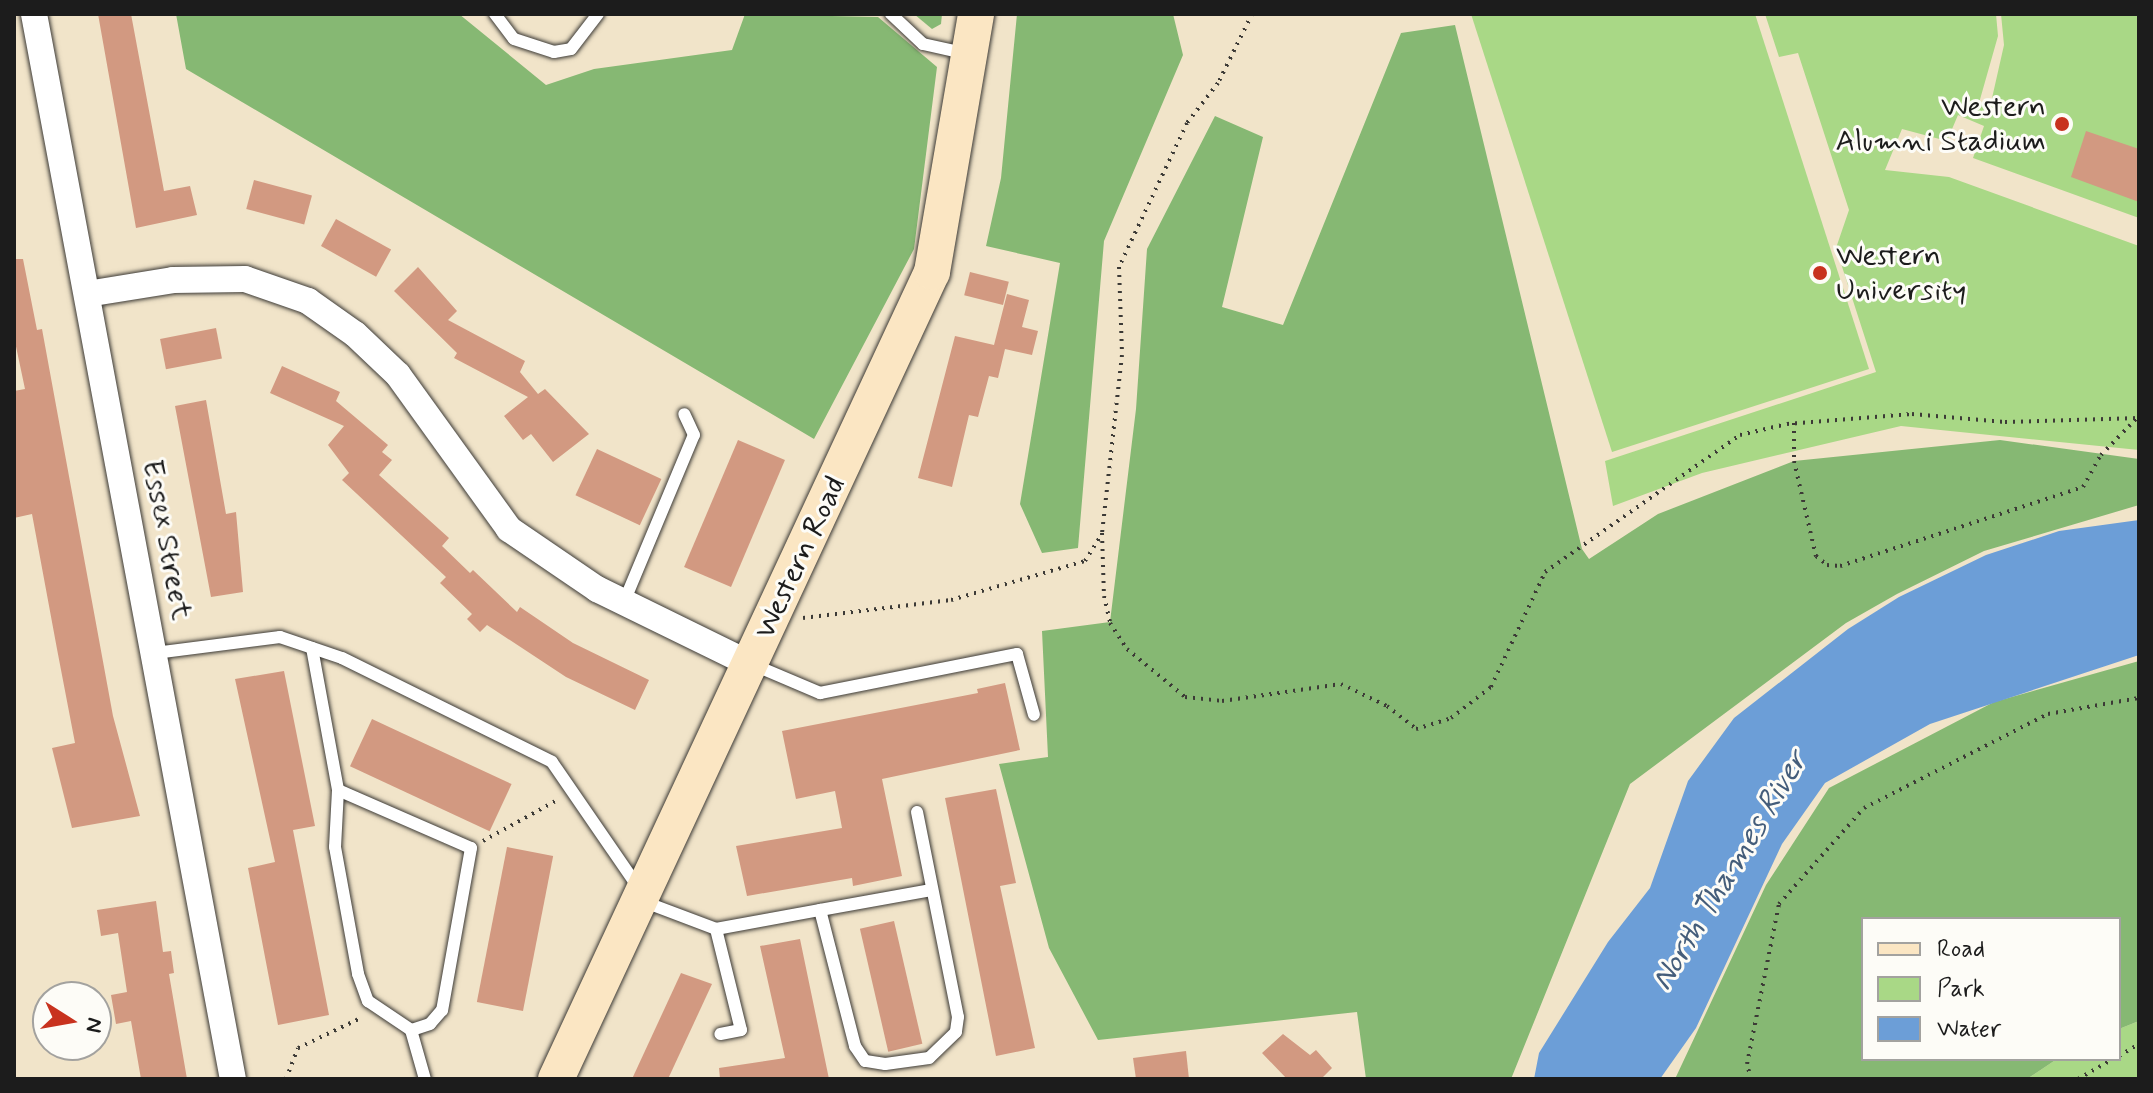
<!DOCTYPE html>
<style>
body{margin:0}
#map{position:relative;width:2153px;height:1093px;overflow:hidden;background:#f1e4c9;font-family:Mynerve,sans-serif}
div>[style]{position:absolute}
.green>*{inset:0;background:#a9d886}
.forest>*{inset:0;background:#86b873}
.water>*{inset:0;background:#6c9ed7}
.building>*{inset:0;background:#d29981;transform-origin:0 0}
.path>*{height:4px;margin-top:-2px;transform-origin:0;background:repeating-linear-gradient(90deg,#3c3a36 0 2px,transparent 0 8px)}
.roads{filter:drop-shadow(0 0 2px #3c3a36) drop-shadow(0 0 2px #3c3a36)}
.lane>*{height:12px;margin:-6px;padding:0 6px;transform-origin:6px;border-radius:6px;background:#fff}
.street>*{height:26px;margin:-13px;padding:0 13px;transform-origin:13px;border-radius:13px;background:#fff}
.secondary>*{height:36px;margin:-18px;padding:0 18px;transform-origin:18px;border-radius:18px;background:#fbe6c3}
.dots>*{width:22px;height:22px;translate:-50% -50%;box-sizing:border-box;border:4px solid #fdfcf7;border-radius:50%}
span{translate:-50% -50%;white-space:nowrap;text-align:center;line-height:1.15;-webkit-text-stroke:6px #fdfcf7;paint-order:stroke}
.poi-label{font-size:30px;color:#1c1c1c}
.right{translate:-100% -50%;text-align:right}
.left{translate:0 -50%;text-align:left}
.street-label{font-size:30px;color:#1c1c1c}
.water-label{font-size:32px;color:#445d7a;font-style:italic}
.frame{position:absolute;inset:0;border:16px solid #1c1c1c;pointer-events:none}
.legend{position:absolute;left:1861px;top:917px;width:260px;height:144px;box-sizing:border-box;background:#fdfcf7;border:2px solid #a3a29f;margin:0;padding:10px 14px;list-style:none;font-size:24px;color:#1c1c1c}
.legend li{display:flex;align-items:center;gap:16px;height:40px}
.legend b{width:40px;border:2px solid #a3a29f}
.north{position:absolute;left:32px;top:981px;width:80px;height:80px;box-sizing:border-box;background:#fdfcf7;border:2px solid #a3a29f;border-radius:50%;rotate:101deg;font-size:22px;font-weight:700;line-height:32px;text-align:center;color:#1c1c1c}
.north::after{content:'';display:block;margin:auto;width:28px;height:36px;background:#c8321e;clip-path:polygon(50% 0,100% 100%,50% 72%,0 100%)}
</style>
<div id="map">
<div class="green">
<i style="clip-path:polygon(1471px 14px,1755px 14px,1869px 369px,1612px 452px)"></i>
<i style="clip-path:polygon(1765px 14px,1996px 14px,1998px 36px,1979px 103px,1990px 107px,2004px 45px,2001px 14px,2139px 14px,2139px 218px,1973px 158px,1984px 126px,1958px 115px,1947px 141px,1902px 129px,1885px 170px,1949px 177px,2139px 246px,2139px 450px,1901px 426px,1702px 473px,1613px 506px,1605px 461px,1876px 372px,1836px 248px,1849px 210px,1798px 53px,1779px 57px)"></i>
<i style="clip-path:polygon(2139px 1021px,2139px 1079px,2027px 1079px,2057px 1059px,2119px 1059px,2119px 1029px)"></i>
</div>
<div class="forest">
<i style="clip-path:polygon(176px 14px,459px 14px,546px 85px,594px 69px,732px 50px,745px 14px,878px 17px,937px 67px,914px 249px,814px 439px,186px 69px)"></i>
<i style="clip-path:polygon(914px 14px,942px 14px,941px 24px,932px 29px)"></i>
<i style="clip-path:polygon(1017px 14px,1173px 14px,1183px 55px,1104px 241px,1078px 548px,1042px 553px,1020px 504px,1060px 263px,986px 246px,1001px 178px)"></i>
<i style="clip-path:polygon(1455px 25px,1582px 549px,1589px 559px,1658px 514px,1794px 461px,2000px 440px,2139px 459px,2139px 505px,1984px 551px,1897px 594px,1846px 623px,1630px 784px,1511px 1079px,1366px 1079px,1357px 1012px,1098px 1040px,1049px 948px,999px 764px,1048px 757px,1042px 631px,1110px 622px,1136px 409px,1147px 249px,1215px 116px,1263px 137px,1222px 307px,1283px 325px,1401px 33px)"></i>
<i style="clip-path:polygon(2139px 661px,2139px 1021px,2119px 1029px,2119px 919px,1863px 919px,1863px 1059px,2057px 1059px,2027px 1079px,1675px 1079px,1766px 885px,1829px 788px,1994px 702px)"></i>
</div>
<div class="water">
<i style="clip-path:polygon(2139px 520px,2139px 655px,1930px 724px,1825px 783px,1782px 844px,1696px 1028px,1660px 1079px,1534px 1079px,1539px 1053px,1608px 942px,1650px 888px,1688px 781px,1734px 718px,1848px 629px,1899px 597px,1986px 555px,2059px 531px)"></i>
</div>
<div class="building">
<i style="clip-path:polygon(98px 14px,131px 14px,164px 191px,190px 186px,197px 215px,136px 228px)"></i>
<i style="clip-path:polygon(2086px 131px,2139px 149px,2139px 202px,2071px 177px)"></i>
<i style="left:254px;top:180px;width:60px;height:30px;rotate:15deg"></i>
<i style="left:336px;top:219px;width:63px;height:31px;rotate:29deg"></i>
<i style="clip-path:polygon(14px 259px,23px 259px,37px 330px,42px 329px,113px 716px,140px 816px,72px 828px,52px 748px,75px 743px,57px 649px,32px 514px,14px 518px,14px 391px,25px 389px,14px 337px)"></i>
<i style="clip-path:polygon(418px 267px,457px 311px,448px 320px,525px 361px,520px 372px,538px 394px,545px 389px,589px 434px,553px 462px,531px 434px,523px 440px,504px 416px,528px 397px,454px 358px,457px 353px,394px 291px)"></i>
<i style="left:970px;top:272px;width:40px;height:24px;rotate:14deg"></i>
<i style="clip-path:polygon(1007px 294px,1029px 300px,1022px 327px,1038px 331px,1032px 355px,1005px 349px,998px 378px,989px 376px,978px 417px,969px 415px,952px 487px,918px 478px,955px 336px,994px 345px)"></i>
<i style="left:216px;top:328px;width:31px;height:57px;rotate:79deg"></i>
<i style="clip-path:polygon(282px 366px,340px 392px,336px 401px,388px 445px,382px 452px,392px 460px,379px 475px,449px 538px,442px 546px,470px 573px,473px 570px,517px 612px,520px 607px,573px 643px,649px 680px,635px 710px,566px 677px,487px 625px,480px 632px,467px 619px,472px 614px,440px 583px,446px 577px,342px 480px,349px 473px,328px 445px,344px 426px,270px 393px)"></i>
<i style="clip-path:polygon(206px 400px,226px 514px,236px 512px,243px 592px,211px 597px,175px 406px)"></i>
<i style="left:738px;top:440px;width:51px;height:138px;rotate:23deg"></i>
<i style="left:597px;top:449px;width:71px;height:51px;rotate:25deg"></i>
<i style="clip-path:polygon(284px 671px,315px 826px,293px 830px,329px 1015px,278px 1025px,248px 868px,275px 862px,235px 679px)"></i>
<i style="clip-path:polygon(1005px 683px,1020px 750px,882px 779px,902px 876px,853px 886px,852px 878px,747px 896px,736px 846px,842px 828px,835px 791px,796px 799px,782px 731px,978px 693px,977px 689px)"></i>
<i style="left:372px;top:719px;width:154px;height:52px;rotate:25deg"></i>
<i style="clip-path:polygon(996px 789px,1016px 883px,1000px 886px,1035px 1048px,996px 1056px,945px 798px)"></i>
<i style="left:507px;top:847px;width:47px;height:158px;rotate:11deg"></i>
<i style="clip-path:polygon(156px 901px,163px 952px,171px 951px,174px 973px,169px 974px,187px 1079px,141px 1079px,131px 1021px,116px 1024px,111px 995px,127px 992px,118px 933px,101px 936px,97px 910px)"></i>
<i style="left:894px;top:921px;width:126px;height:35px;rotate:77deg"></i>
<i style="clip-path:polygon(800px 939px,829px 1079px,720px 1079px,719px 1068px,785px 1058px,760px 946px)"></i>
<i style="clip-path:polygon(681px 973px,712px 984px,668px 1079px,632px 1079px)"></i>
<i style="clip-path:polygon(1283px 1034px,1310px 1055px,1316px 1050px,1332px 1068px,1321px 1079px,1287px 1079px,1262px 1053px)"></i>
<i style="clip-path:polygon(1186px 1051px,1189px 1079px,1136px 1079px,1133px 1058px)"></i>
</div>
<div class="path">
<i style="left:1252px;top:14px;width:77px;rotate:116.2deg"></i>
<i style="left:1218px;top:83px;width:51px;rotate:127.8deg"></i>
<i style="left:1187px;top:123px;width:159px;rotate:115.3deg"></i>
<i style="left:1119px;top:267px;width:88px;rotate:88deg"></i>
<i style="left:1122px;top:355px;width:179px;rotate:96.4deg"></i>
<i style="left:1102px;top:533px;width:63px;rotate:88.2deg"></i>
<i style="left:1104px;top:596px;width:28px;rotate:77deg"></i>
<i style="left:1110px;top:623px;width:31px;rotate:57deg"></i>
<i style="left:1127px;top:649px;width:75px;rotate:39.6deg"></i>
<i style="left:1185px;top:697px;width:37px;rotate:6deg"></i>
<i style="left:1222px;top:701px;width:120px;rotate:-8.1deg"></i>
<i style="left:1341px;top:684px;width:51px;rotate:25.6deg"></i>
<i style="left:1387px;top:706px;width:37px;rotate:38deg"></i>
<i style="left:1416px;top:729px;width:37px;rotate:-17deg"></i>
<i style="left:1451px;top:718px;width:51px;rotate:-37.8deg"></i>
<i style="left:1491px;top:687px;width:127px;rotate:-64.8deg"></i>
<i style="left:1545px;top:572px;width:238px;rotate:-35.1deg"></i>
<i style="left:1740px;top:435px;width:48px;rotate:-13.2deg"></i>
<i style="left:1787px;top:424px;width:125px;rotate:-4.6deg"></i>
<i style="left:1912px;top:414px;width:93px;rotate:4.9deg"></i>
<i style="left:2005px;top:422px;width:134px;rotate:-1.7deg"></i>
<i style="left:1794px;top:423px;width:38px;rotate:90deg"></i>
<i style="left:1794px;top:461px;width:98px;rotate:77deg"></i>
<i style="left:1816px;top:556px;width:14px;rotate:39deg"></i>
<i style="left:1827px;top:565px;width:13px;rotate:4deg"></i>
<i style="left:1840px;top:566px;width:256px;rotate:-18deg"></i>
<i style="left:2083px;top:487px;width:37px;rotate:-61deg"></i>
<i style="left:2101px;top:455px;width:52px;rotate:-45.8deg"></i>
<i style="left:803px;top:618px;width:149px;rotate:-6.9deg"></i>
<i style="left:951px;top:600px;width:140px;rotate:-16.2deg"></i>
<i style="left:1085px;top:561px;width:31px;rotate:-58deg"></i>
<i style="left:483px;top:841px;width:87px;rotate:-28.9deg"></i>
<i style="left:2119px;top:1056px;width:23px;rotate:-31deg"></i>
<i style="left:286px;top:1079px;width:33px;rotate:-69deg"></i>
<i style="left:298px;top:1048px;width:70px;rotate:-25.5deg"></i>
<i style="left:1751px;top:1079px;width:16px;rotate:-105deg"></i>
<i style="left:1747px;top:1064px;width:163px;rotate:-78.7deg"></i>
<i style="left:1779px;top:904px;width:128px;rotate:-48.5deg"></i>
<i style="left:1864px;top:808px;width:207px;rotate:-27.1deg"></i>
<i style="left:2048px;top:714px;width:92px;rotate:-10deg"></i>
<i style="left:2078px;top:1079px;width:40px;rotate:-29.7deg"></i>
</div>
<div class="roads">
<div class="lane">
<i style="left:495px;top:14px;width:31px;rotate:53deg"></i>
<i style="left:514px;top:39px;width:42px;rotate:18deg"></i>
<i style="left:554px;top:52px;width:17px;rotate:-10deg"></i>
<i style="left:571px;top:49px;width:44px;rotate:-52.4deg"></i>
<i style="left:891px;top:14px;width:44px;rotate:43.2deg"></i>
<i style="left:923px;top:44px;width:42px;rotate:12.4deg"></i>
<i style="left:624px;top:602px;width:181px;rotate:-67.3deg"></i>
<i style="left:694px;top:435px;width:23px;rotate:-115deg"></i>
<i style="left:312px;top:648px;width:144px;rotate:79.6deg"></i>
<i style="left:338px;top:790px;width:57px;rotate:93deg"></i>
<i style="left:335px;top:847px;width:129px;rotate:79.7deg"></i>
<i style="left:358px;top:974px;width:29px;rotate:70deg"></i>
<i style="left:368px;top:1001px;width:52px;rotate:34deg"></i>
<i style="left:411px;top:1030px;width:51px;rotate:74.1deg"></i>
<i style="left:155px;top:653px;width:126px;rotate:-7.3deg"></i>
<i style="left:280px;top:637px;width:65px;rotate:18.7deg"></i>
<i style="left:342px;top:658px;width:234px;rotate:26.3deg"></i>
<i style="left:552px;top:762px;width:155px;rotate:55.5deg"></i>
<i style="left:754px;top:665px;width:72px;rotate:23deg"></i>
<i style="left:820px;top:693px;width:201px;rotate:-11.2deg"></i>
<i style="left:1017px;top:654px;width:63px;rotate:74.4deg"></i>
<i style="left:338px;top:790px;width:145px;rotate:23.6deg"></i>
<i style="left:471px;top:848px;width:165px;rotate:100.1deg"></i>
<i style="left:442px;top:1010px;width:18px;rotate:131deg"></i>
<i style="left:430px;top:1024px;width:20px;rotate:162deg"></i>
<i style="left:917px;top:812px;width:209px;rotate:78.7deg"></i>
<i style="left:958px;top:1017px;width:15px;rotate:98deg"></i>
<i style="left:956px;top:1032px;width:37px;rotate:136deg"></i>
<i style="left:929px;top:1058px;width:44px;rotate:172.2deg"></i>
<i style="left:885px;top:1064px;width:20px;rotate:-171deg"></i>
<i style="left:865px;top:1061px;width:18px;rotate:-124deg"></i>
<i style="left:855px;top:1046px;width:140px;rotate:-104.4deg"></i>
<i style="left:820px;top:910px;width:113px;rotate:-10.2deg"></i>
<i style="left:642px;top:901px;width:79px;rotate:20.7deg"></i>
<i style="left:716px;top:929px;width:106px;rotate:-10.4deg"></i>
<i style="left:716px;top:929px;width:104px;rotate:76.1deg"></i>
<i style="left:741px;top:1030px;width:21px;rotate:169deg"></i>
</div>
<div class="street">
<i style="left:34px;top:14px;width:1083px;rotate:79.42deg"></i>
<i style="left:87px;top:294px;width:87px;rotate:-9.2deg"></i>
<i style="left:173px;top:280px;width:72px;rotate:-0.8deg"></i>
<i style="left:245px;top:279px;width:67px;rotate:19.2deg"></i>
<i style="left:308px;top:301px;width:57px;rotate:35.1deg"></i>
<i style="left:355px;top:334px;width:59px;rotate:43.6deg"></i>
<i style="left:398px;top:375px;width:190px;rotate:54.2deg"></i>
<i style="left:509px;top:529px;width:107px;rotate:34.3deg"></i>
<i style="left:597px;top:589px;width:173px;rotate:26.1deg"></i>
</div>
<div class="secondary">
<i style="left:556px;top:1079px;width:890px;rotate:-65.02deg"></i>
<i style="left:932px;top:272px;width:262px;rotate:-80.3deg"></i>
</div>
</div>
<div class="dots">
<i style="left:2062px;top:124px;background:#c8321e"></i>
<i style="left:1820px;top:273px;background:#c8321e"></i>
</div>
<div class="poi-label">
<span class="right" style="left:2046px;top:124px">Western<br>Alumni Stadium</span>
<span class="left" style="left:1836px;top:273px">Western<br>University</span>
</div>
<div class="street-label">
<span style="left:166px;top:540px;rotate:79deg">Essex Street</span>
<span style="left:801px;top:558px;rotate:-65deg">Western Road</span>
</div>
<div class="water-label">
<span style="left:1730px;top:871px;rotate:-59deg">North Thames River</span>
</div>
<div class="frame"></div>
<ul class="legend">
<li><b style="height:10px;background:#fbe6c3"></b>Road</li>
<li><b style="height:22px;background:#a9d886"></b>Park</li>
<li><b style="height:22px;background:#6c9ed7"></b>Water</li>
</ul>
<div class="north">N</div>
</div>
